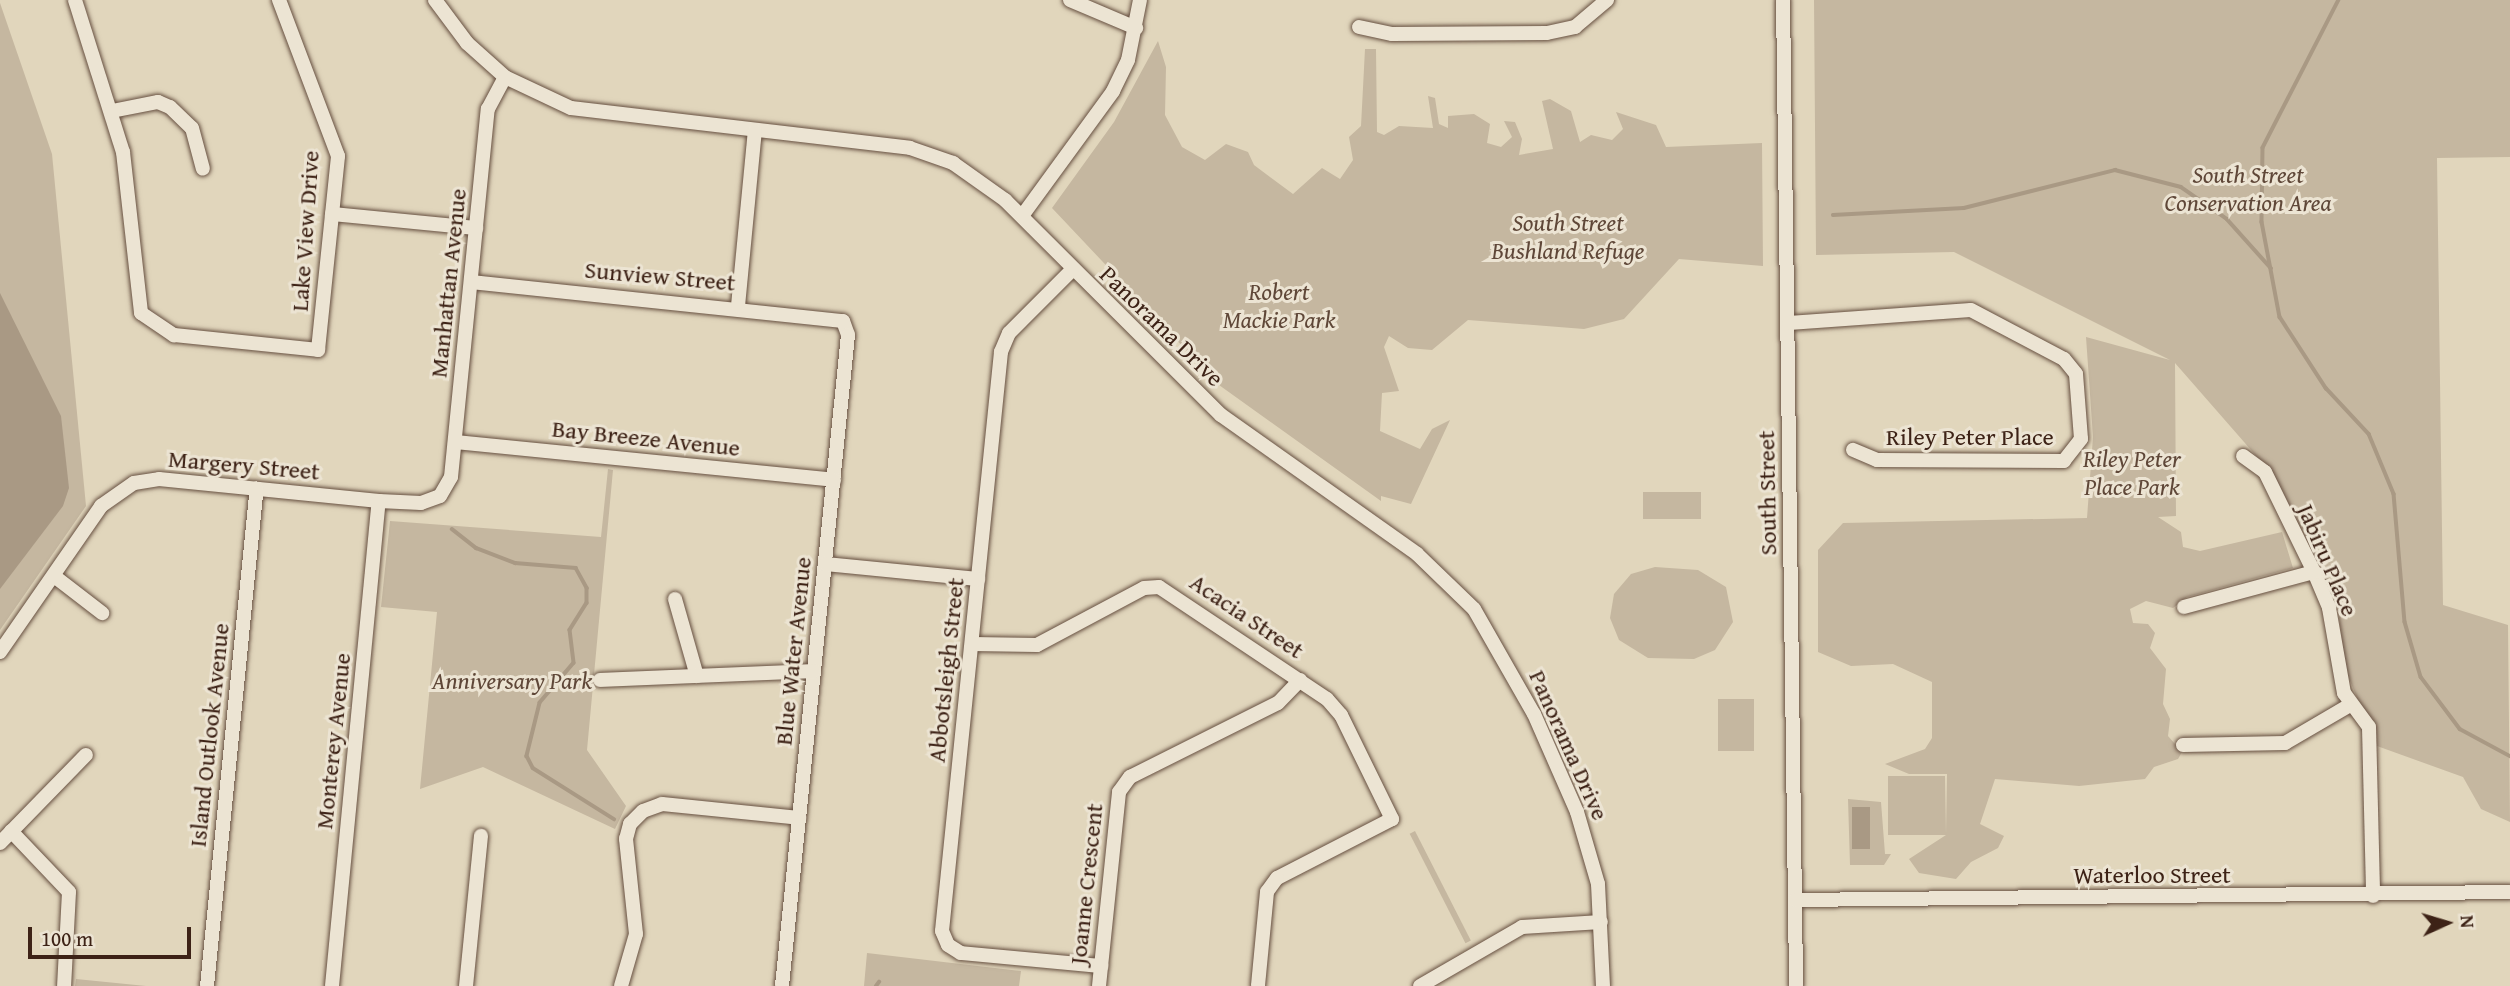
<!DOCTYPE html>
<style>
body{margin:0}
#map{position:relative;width:2510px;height:986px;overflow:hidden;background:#e1d6bc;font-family:"Gentium Book Plus",serif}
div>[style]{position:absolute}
.green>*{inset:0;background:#c5b7a0;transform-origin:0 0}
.water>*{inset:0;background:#a99984;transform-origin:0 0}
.stream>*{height:3.5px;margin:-1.75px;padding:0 1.75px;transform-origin:1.75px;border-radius:1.75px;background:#a99984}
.roads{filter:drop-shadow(0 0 2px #664f40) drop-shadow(0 0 2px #664f40)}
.minor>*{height:14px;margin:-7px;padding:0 7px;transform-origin:7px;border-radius:7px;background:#ece4d3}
span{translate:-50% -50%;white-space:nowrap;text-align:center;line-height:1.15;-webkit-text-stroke:6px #ece4d3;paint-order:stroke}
.park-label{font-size:24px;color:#5f4738;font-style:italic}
.street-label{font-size:24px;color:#3d2216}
.north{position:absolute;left:2412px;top:888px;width:70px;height:70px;-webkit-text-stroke:5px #ece4d3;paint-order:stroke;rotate:86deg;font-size:19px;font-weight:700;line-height:28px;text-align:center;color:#3d2216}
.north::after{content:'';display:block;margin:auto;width:24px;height:32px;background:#3d2216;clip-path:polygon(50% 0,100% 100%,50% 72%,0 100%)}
.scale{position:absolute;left:28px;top:927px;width:163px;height:32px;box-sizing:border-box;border:4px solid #3d2216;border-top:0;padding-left:9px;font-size:21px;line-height:24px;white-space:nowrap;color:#3d2216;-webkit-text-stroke:5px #ece4d3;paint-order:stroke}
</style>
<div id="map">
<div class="green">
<i style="clip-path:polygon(1814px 0,2510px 0,2510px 157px,2437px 158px,2443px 605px,2508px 625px,2510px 822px,2481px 809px,2463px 777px,2377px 746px,2346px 671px,2338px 610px,2265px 466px,2175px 363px,2176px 516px,2158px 517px,2181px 532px,2183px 547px,2200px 551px,2282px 532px,2293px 568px,2187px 597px,2173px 608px,2146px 601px,2130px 609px,2133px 623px,2148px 624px,2155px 633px,2150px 648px,2166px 669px,2163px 704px,2170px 719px,2168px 736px,2182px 752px,2178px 759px,2154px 767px,2145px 779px,2079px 786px,1995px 779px,1980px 824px,2004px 836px,1998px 848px,1971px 862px,1956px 879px,1919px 873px,1909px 859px,1946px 835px,1888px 835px,1888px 776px,1945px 776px,1946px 834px,1947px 774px,1909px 774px,1885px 764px,1925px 749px,1932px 738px,1932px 682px,1893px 664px,1851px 666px,1818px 652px,1818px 550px,1843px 523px,2087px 518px,2093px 437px,2086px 337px,2170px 360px,1954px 252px,1816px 255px)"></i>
<i style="clip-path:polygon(0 3px,52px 154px,86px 506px,0 630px)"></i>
<i style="clip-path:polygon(1158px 41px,1166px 67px,1165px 115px,1182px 147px,1205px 160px,1226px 144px,1248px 152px,1254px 165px,1293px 194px,1322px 168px,1340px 179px,1353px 160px,1349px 137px,1361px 126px,1365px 49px,1376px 49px,1377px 132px,1384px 135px,1399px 126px,1433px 128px,1428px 96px,1435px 98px,1439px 124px,1448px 128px,1448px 116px,1474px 114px,1490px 124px,1487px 143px,1501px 147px,1512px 137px,1504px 121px,1515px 122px,1522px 139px,1519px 155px,1553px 149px,1542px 101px,1550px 99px,1571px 111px,1580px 142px,1591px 135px,1612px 140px,1623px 129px,1616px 112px,1656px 125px,1666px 147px,1762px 143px,1763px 266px,1679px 259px,1624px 319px,1584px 329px,1468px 320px,1432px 350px,1408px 348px,1389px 336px,1384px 347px,1399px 391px,1382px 393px,1380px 431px,1420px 449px,1432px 429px,1450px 420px,1411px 504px,1381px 496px,1381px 501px,1219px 385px,1052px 208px,1114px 122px)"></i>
<i style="clip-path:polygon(608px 469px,613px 470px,587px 750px,626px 806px,615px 829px,483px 767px,420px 789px,437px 612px,381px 607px,390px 521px,601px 537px)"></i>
<i style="left:1643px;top:492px;width:58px;height:27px"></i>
<i style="clip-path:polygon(1655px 567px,1698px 570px,1726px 587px,1733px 622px,1715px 650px,1694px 659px,1648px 658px,1619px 640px,1610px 618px,1614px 594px,1631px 574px)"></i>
<i style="left:1754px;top:699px;width:52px;height:36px;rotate:90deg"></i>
<i style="clip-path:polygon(1848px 799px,1881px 802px,1885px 854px,1891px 854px,1884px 865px,1850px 865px)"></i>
<i style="left:1415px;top:831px;width:123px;height:6px;rotate:63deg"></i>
<i style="clip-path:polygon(867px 953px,1021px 971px,1019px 986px,864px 986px)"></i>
<i style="clip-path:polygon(76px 979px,146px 986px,75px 986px)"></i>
</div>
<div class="water">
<i style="clip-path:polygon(0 293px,61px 416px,69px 488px,63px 506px,0 589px)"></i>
<i style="left:1852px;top:807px;width:18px;height:42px"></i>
</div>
<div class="stream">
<i style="left:2339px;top:0;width:166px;rotate:117.2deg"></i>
<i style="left:2263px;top:148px;width:74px;rotate:90.8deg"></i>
<i style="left:2262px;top:222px;width:97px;rotate:79.3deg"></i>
<i style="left:2280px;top:317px;width:85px;rotate:57.1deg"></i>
<i style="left:2326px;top:388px;width:63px;rotate:46.9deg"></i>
<i style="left:2369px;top:434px;width:65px;rotate:67.4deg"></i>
<i style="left:2394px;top:494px;width:128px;rotate:85.1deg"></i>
<i style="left:2405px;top:622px;width:57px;rotate:73.8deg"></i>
<i style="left:2421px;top:677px;width:65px;rotate:53.1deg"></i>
<i style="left:2460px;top:729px;width:57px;rotate:28.4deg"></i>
<i style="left:1833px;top:215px;width:131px;rotate:-3.1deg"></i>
<i style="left:1964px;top:208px;width:156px;rotate:-14.1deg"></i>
<i style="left:2115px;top:170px;width:68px;rotate:14.4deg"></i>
<i style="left:2181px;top:187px;width:56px;rotate:34.8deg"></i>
<i style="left:2227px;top:219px;width:66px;rotate:48.1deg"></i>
<i style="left:452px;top:529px;width:31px;rotate:38deg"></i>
<i style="left:476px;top:548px;width:42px;rotate:21deg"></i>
<i style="left:515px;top:563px;width:61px;rotate:4.7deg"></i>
<i style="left:576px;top:568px;width:23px;rotate:61deg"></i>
<i style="left:587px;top:588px;width:15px;rotate:90deg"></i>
<i style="left:587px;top:603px;width:32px;rotate:122deg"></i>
<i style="left:570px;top:630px;width:33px;rotate:83deg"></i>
<i style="left:574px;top:663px;width:52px;rotate:130.4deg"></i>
<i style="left:540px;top:703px;width:55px;rotate:103.8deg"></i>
<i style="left:527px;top:756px;width:13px;rotate:63deg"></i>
<i style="left:533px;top:768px;width:96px;rotate:32.2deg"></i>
<i style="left:876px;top:986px;width:5px;rotate:-53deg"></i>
</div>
<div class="roads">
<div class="minor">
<i style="left:75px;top:0;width:159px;rotate:72.5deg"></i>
<i style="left:123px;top:152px;width:162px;rotate:83.6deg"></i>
<i style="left:141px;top:313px;width:40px;rotate:34deg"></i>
<i style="left:174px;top:335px;width:145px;rotate:5.9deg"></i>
<i style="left:318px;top:350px;width:195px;rotate:-84.1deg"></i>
<i style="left:338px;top:156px;width:167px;rotate:-110.7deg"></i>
<i style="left:435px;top:0;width:54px;rotate:53.3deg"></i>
<i style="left:467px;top:43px;width:51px;rotate:41.8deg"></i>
<i style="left:505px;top:77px;width:73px;rotate:25.2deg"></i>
<i style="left:571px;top:108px;width:341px;rotate:6.7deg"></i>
<i style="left:910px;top:148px;width:46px;rotate:19.2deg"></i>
<i style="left:953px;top:163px;width:64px;rotate:35.4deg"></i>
<i style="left:1005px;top:200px;width:305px;rotate:44.9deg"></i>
<i style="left:1221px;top:415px;width:240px;rotate:35.3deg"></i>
<i style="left:1417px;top:554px;width:79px;rotate:44deg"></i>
<i style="left:1474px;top:609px;width:121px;rotate:60.3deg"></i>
<i style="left:1534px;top:714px;width:107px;rotate:66.3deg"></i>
<i style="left:1577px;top:812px;width:75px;rotate:73.7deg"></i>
<i style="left:1598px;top:884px;width:102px;rotate:87.2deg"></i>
<i style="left:1070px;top:0;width:72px;rotate:23deg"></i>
<i style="left:1783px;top:0;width:986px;rotate:89.24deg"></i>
<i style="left:1359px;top:27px;width:34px;rotate:12deg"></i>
<i style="left:1392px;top:34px;width:155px;rotate:-0.4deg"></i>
<i style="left:1547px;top:33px;width:29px;rotate:-12deg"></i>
<i style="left:1575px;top:27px;width:42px;rotate:-40.2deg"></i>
<i style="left:112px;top:111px;width:47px;rotate:-11.1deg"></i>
<i style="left:158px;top:102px;width:13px;rotate:23deg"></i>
<i style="left:170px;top:107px;width:30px;rotate:44deg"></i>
<i style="left:192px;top:128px;width:42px;rotate:75deg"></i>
<i style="left:332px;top:214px;width:145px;rotate:5.6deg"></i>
<i style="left:1022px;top:216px;width:155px;rotate:-53.9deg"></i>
<i style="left:1113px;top:91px;width:34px;rotate:-64deg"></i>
<i style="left:1128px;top:60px;width:61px;rotate:-78.7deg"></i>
<i style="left:1072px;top:270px;width:89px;rotate:135deg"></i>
<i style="left:1009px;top:333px;width:21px;rotate:113deg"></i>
<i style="left:1001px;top:352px;width:582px;rotate:95.82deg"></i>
<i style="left:942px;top:931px;width:15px;rotate:67deg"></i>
<i style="left:948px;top:945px;width:15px;rotate:32deg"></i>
<i style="left:961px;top:953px;width:141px;rotate:5.3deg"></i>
<i style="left:471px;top:282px;width:374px;rotate:6deg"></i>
<i style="left:843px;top:321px;width:15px;rotate:70deg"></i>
<i style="left:848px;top:335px;width:654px;rotate:95.79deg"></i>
<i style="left:738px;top:306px;width:176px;rotate:-84.5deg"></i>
<i style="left:1789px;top:323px;width:182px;rotate:-4.1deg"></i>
<i style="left:1971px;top:310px;width:105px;rotate:27.8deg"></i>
<i style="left:2064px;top:359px;width:19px;rotate:51deg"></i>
<i style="left:2076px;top:374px;width:65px;rotate:85.6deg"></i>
<i style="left:2081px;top:439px;width:28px;rotate:128deg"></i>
<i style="left:2064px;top:461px;width:187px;rotate:-179.7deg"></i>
<i style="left:1877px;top:460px;width:26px;rotate:-157deg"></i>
<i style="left:455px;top:442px;width:381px;rotate:5.7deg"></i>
<i style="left:2243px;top:456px;width:27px;rotate:36deg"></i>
<i style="left:2265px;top:472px;width:111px;rotate:63.9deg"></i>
<i style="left:2314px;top:572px;width:39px;rotate:67deg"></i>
<i style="left:2329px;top:608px;width:86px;rotate:80deg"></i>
<i style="left:2344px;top:693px;width:42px;rotate:53.7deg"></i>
<i style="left:2369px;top:727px;width:169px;rotate:88.6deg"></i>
<i style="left:825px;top:564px;width:154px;rotate:5.6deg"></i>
<i style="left:54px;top:576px;width:61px;rotate:37.6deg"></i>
<i style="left:675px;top:599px;width:80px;rotate:74.1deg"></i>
<i style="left:2184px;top:607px;width:135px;rotate:-15.1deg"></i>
<i style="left:972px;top:644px;width:65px;rotate:0.9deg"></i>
<i style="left:1037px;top:645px;width:121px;rotate:-28deg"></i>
<i style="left:1144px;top:588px;width:15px;rotate:-4deg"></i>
<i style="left:1159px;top:587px;width:202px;rotate:33.7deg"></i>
<i style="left:1327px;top:699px;width:21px;rotate:49deg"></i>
<i style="left:1341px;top:715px;width:116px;rotate:63.9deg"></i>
<i style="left:1392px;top:819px;width:129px;rotate:152.8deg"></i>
<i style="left:1277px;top:878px;width:17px;rotate:126deg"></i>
<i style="left:1267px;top:892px;width:94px;rotate:95.5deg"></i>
<i style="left:0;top:652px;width:178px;rotate:-55.3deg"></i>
<i style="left:101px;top:506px;width:40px;rotate:-34.9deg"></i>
<i style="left:134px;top:483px;width:25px;rotate:-9deg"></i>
<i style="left:159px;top:479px;width:221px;rotate:5.7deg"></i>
<i style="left:379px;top:501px;width:42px;rotate:2.7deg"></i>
<i style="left:421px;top:503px;width:20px;rotate:-20deg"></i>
<i style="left:440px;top:496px;width:22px;rotate:-60deg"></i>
<i style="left:451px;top:477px;width:370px;rotate:-84.3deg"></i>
<i style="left:488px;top:109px;width:36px;rotate:-62deg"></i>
<i style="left:600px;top:680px;width:214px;rotate:-2.4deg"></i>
<i style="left:2183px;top:745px;width:102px;rotate:-1.1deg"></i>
<i style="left:2285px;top:743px;width:75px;rotate:-30.3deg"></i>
<i style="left:11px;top:831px;width:84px;rotate:46.4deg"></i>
<i style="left:69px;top:892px;width:94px;rotate:93deg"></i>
<i style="left:0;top:843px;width:123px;rotate:-45.7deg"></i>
<i style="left:1795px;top:900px;width:715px;rotate:-0.64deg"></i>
<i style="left:207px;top:986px;width:500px;rotate:-84.3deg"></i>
<i style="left:332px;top:986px;width:487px;rotate:-84.5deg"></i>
<i style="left:466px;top:986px;width:151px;rotate:-84.3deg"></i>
<i style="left:621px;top:986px;width:54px;rotate:-73.9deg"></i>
<i style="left:636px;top:934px;width:96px;rotate:-96deg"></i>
<i style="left:626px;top:839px;width:16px;rotate:-75deg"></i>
<i style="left:630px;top:824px;width:18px;rotate:-45deg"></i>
<i style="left:643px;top:811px;width:20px;rotate:-20deg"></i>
<i style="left:662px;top:804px;width:138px;rotate:5.8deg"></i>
<i style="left:1099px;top:986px;width:195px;rotate:-84.1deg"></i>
<i style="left:1119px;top:792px;width:19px;rotate:-54deg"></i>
<i style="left:1130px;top:777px;width:165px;rotate:-26.6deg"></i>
<i style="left:1278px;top:703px;width:32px;rotate:-46deg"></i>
<i style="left:1420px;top:986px;width:118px;rotate:-30deg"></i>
<i style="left:1522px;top:927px;width:79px;rotate:-3.6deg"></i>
</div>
</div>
<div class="park-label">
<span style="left:2248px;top:189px">South Street<br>Conservation Area</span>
<span style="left:1568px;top:237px">South Street<br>Bushland Refuge</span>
<span style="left:1279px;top:306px">Robert<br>Mackie Park</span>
<span style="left:2132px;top:473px">Riley Peter<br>Place Park</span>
<span style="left:512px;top:681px">Anniversary Park</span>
</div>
<div class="street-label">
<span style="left:305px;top:231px;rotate:-86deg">Lake View Drive</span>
<span style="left:660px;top:276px;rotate:5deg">Sunview Street</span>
<span style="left:448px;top:283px;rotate:-84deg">Manhattan Avenue</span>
<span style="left:1162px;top:326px;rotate:44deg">Panorama Drive</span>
<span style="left:1970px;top:437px">Riley Peter Place</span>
<span style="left:646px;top:438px;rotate:6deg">Bay Breeze Avenue</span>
<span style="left:244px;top:465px;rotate:5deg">Margery Street</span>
<span style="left:1767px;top:493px;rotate:-91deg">South Street</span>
<span style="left:2328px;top:560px;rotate:67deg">Jabiru Place</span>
<span style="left:1247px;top:616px;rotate:34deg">Acacia Street</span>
<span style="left:793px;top:651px;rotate:-84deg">Blue Water Avenue</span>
<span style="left:946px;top:670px;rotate:-84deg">Abbotsleigh Street</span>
<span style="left:209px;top:735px;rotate:-84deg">Island Outlook Avenue</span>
<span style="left:333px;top:741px;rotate:-84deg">Monterey Avenue</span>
<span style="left:1569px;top:745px;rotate:66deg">Panorama Drive</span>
<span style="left:2152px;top:875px">Waterloo Street</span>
<span style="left:1086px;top:884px;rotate:-84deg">Joanne Crescent</span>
</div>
<div class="north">N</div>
<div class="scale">100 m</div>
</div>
